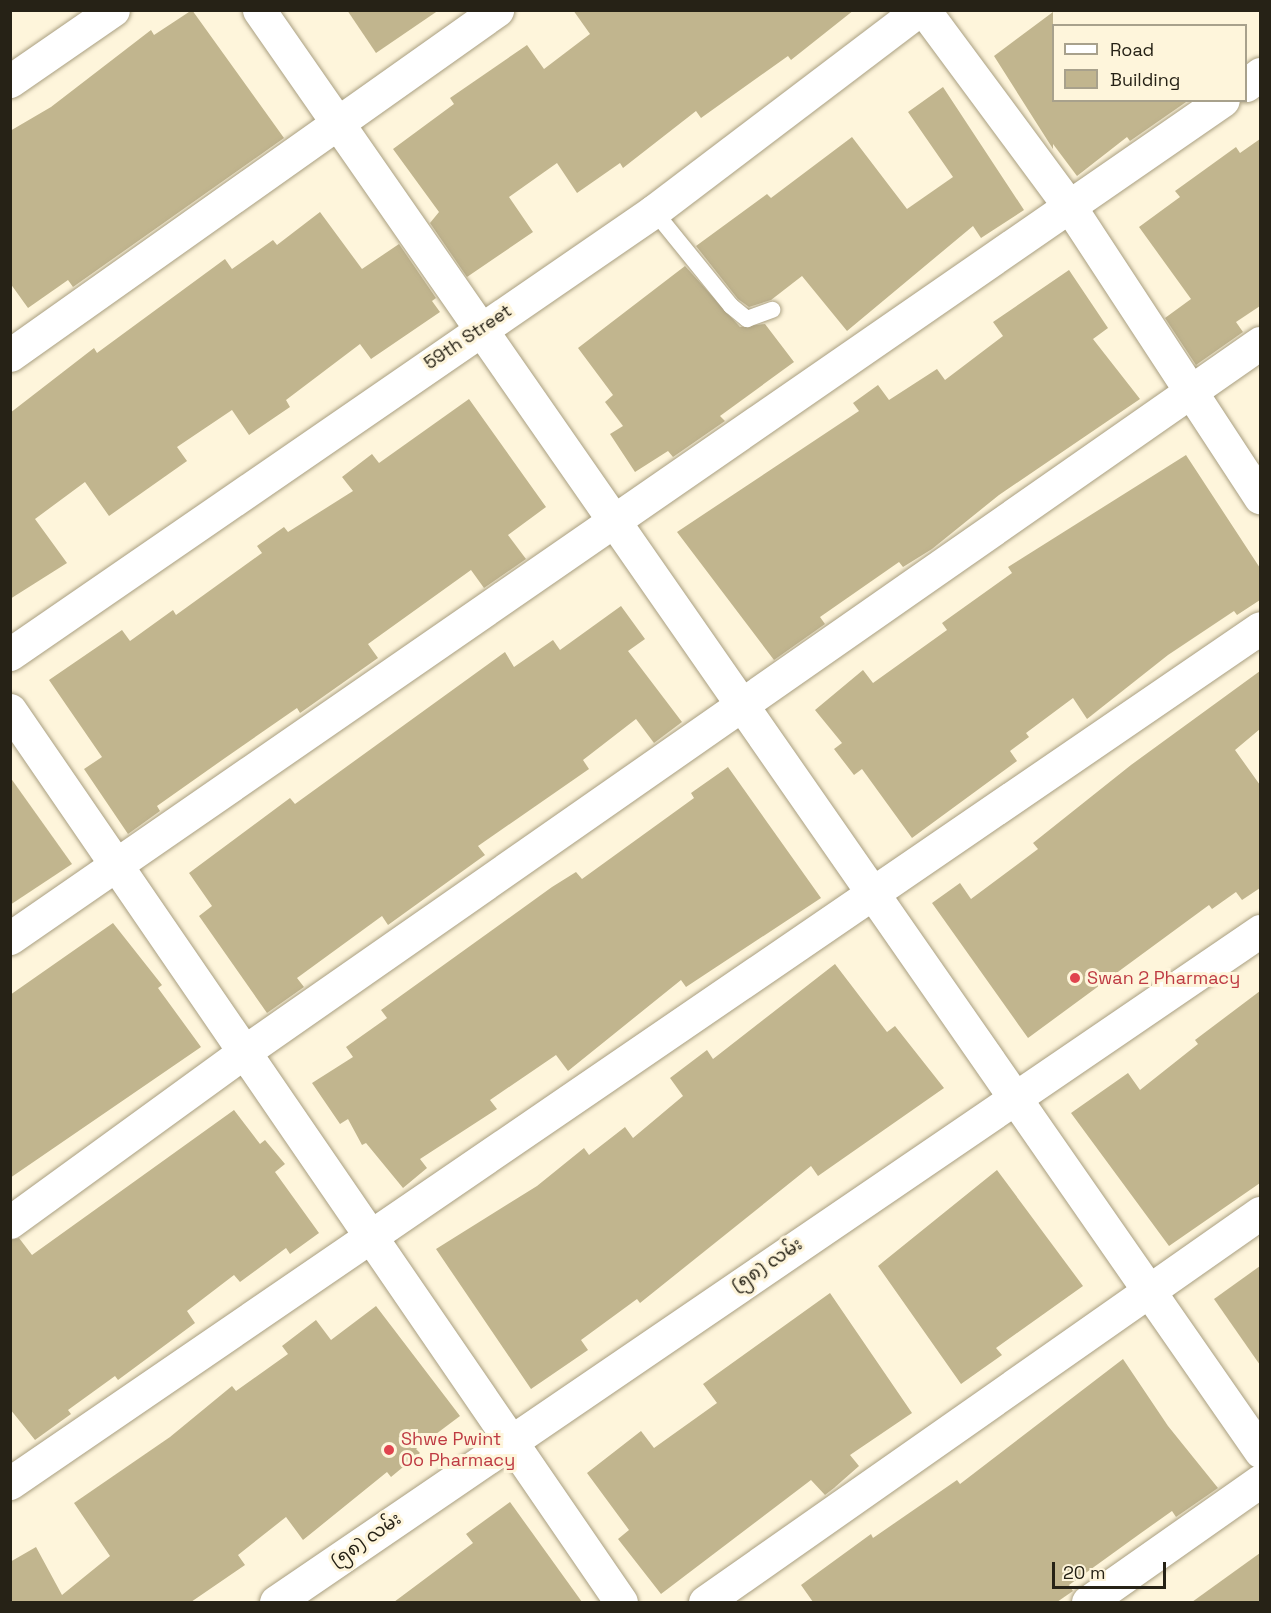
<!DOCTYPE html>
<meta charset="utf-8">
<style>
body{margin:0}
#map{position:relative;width:1271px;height:1613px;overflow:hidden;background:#fef5db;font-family:"Space Grotesk","Noto Sans Myanmar",sans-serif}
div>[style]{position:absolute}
.building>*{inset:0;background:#c1b58e}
.roads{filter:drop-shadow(0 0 2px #a99f81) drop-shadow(0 0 2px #a99f81)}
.lane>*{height:16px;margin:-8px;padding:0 8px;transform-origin:8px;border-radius:8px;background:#fff}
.street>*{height:33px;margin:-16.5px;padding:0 16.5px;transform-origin:16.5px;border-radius:16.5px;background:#fff}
.secondary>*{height:33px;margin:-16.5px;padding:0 16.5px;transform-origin:16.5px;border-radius:16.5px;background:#fff}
.dots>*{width:16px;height:16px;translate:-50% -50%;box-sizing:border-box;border:3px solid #fef5db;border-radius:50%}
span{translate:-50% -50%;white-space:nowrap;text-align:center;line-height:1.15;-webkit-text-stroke:6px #fef5db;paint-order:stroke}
.street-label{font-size:18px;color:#262216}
.health-label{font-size:18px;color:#be3a42}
.left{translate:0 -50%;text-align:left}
.frame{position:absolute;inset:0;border:12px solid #262216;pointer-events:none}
.legend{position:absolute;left:1052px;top:24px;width:195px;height:78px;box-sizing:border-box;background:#fef5db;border:2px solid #a8a18c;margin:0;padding:8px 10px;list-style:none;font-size:18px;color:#262216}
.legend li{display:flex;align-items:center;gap:12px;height:30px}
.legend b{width:30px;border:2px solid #a8a18c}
.scale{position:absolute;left:1052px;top:1562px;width:114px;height:27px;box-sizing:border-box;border:3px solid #262216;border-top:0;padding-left:8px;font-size:18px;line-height:21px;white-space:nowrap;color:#262216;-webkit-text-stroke:4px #fef5db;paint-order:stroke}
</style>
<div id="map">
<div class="building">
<i style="clip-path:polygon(192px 10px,284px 138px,73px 287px,68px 280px,28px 308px,10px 283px,10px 131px,51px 107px,151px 30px,154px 35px)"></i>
<i style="clip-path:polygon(347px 10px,439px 10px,376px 53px)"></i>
<i style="clip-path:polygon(573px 10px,854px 10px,791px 60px,788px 56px,701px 118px,696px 111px,623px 168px,620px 163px,577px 193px,557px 163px,509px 197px,533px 232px,467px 277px,430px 223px,439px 212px,393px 149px,454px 104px,450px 98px,527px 45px,544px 69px,590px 34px)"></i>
<i style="clip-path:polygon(1053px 12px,1053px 100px,1189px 100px,1130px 141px,1127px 137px,1077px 176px,1053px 144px,1053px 149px,994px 56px)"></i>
<i style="clip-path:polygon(943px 87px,1024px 210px,981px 238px,973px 226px,847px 331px,802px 276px,771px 300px,749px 307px,738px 299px,696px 246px,767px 194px,771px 198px,852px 137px,907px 209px,953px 177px,908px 112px)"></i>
<i style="clip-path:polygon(1260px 139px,1260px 306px,1236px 322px,1243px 332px,1196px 365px,1165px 318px,1191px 299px,1139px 227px,1180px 197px,1175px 191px,1236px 147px,1240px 153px)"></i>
<i style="clip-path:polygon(320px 212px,362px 269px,399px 244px,436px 298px,432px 301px,440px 312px,371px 359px,360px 344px,286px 400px,290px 407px,249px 435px,232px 410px,177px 447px,187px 461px,109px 516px,85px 482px,35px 519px,67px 563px,10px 599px,10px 413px,94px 348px,97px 353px,225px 259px,232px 269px,273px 240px,277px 245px)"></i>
<i style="clip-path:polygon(685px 266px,740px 327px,765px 324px,794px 362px,720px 416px,725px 421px,673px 457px,668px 451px,635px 472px,610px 434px,623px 426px,605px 402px,613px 395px,578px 348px)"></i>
<i style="clip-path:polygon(1069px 270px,1108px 328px,1093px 339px,1140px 399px,999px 495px,932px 549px,903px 567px,899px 562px,820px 617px,825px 624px,774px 660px,677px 532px,859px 411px,853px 403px,878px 385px,889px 400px,937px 369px,945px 380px,1003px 336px,993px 322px)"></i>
<i style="clip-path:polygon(469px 399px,546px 507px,508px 535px,526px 559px,484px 588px,471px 570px,368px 644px,378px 658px,300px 713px,297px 708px,225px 758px,157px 806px,160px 811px,128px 834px,84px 769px,102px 757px,49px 680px,122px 630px,130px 641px,173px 610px,176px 615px,262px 553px,257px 546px,284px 527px,288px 532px,353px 491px,342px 477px,372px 454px,379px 463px)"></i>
<i style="clip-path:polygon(1186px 455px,1260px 568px,1260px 600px,1237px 615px,1234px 611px,1168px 655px,1087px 719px,1073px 698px,1026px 733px,1029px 737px,1010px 751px,1017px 761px,912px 838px,862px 769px,854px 775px,834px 749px,842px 743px,815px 710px,863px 670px,873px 683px,947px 630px,942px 623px,1012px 573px,1008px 567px)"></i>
<i style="clip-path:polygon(621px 606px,645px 639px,628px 651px,682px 722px,654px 743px,636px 719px,583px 760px,589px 769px,478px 846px,485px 855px,388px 925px,382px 916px,297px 978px,304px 987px,267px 1013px,199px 916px,212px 906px,189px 873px,290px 798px,295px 804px,505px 652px,514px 667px,553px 640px,560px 650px)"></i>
<i style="clip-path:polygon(1260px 671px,1260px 729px,1235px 750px,1260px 785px,1260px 888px,1242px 900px,1236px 892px,1212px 909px,1209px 905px,1028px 1038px,932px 903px,960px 883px,971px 899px,1038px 849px,1033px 843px,1131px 765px)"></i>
<i style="clip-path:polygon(728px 767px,821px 898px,686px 987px,681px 980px,568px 1071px,556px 1055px,490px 1100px,497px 1109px,420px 1159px,427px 1168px,403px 1188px,366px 1143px,362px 1145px,348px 1119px,340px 1124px,312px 1083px,353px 1057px,346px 1047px,387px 1018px,381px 1010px,552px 887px,576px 872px,582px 879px,694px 798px,691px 793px)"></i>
<i style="clip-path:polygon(10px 777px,72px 864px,10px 905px)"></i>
<i style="clip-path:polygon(113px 923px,162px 985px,158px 988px,201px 1047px,10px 1178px,10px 995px)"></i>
<i style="clip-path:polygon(835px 964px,887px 1032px,895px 1026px,944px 1088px,818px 1176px,811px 1166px,640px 1303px,637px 1299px,581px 1340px,588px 1350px,531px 1389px,436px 1249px,537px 1186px,584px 1148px,589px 1155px,625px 1127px,633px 1138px,683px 1096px,670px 1078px,707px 1050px,713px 1059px)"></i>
<i style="clip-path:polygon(1260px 991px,1260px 1183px,1169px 1246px,1071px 1113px,1128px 1073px,1140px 1090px,1198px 1044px,1195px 1040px)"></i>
<i style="clip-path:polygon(234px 1110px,260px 1144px,265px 1140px,285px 1164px,275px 1172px,319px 1233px,290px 1254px,286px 1248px,240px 1282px,234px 1275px,187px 1311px,195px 1323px,118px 1380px,115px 1376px,68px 1410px,71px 1414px,35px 1440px,10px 1409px,10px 1240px,19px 1238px,32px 1255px)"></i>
<i style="clip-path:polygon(997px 1170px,1083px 1286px,996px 1348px,1002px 1355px,961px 1384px,878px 1266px)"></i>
<i style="clip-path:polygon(1260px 1266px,1260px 1365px,1214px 1299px)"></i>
<i style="clip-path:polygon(830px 1293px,912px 1413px,850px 1455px,859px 1466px,834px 1488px,825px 1495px,811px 1480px,661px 1594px,618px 1539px,629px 1530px,587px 1473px,641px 1431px,654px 1448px,717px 1403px,703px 1384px)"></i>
<i style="clip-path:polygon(376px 1306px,460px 1416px,416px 1449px,420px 1453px,391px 1477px,387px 1472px,303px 1540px,286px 1517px,238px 1555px,245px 1565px,191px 1602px,10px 1602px,10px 1562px,36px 1547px,62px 1595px,110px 1556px,74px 1503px,170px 1437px,232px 1386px,236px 1391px,288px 1354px,282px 1346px,316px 1320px,331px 1340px)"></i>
<i style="clip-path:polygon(1123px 1359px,1168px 1426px,1218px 1488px,1176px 1517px,1172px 1511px,1141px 1533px,1069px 1585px,1073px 1591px,1057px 1602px,813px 1602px,801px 1585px,871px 1534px,873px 1538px,957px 1480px,960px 1484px)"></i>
<i style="clip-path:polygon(510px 1502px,582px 1602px,394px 1602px,473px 1543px,466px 1534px)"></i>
<i style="clip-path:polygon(1260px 1553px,1260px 1602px,1192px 1602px)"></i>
</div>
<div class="roads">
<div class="lane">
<i style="left:654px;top:211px;width:122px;rotate:51deg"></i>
<i style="left:731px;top:306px;width:21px;rotate:39deg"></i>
<i style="left:747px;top:319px;width:27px;rotate:-20deg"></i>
</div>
<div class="street">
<i style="left:259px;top:10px;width:1755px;rotate:55.21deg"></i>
<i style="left:924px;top:10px;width:245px;rotate:53.5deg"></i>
<i style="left:1070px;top:207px;width:347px;rotate:56.8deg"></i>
<i style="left:10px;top:81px;width:125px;rotate:-34.6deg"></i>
<i style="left:1246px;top:85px;width:18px;rotate:-38deg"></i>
<i style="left:10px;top:355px;width:597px;rotate:-35.31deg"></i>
<i style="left:10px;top:654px;width:782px;rotate:-34.52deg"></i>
<i style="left:654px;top:211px;width:333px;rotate:-37.2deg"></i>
<i style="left:10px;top:710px;width:1081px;rotate:55.59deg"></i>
<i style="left:10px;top:938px;width:1474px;rotate:-34.64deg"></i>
<i style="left:10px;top:1222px;width:289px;rotate:-36deg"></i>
<i style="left:244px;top:1052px;width:1239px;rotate:-34.91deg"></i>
<i style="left:10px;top:1483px;width:1514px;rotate:-34.37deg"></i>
<i style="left:705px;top:1602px;width:678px;rotate:-35.03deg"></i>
<i style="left:1088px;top:1602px;width:210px;rotate:-35.1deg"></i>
</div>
<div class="secondary">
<i style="left:276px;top:1602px;width:1191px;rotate:-34.29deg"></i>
</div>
</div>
<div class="dots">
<i style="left:1075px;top:978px;background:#e0444e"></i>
<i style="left:389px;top:1450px;background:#e0444e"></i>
</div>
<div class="street-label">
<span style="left:468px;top:337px;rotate:-34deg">59th Street</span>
<span style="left:767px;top:1265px;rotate:-34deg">(၅၈) လမ်း</span>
<span style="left:366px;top:1540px;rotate:-35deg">(၅၈) လမ်း</span>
</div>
<div class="health-label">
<span class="left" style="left:1087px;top:978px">Swan 2 Pharmacy</span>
<span class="left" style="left:401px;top:1450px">Shwe Pwint<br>Oo Pharmacy</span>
</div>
<div class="frame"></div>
<ul class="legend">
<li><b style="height:8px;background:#fff"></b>Road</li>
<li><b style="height:16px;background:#c1b58e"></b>Building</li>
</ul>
<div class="scale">20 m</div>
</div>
